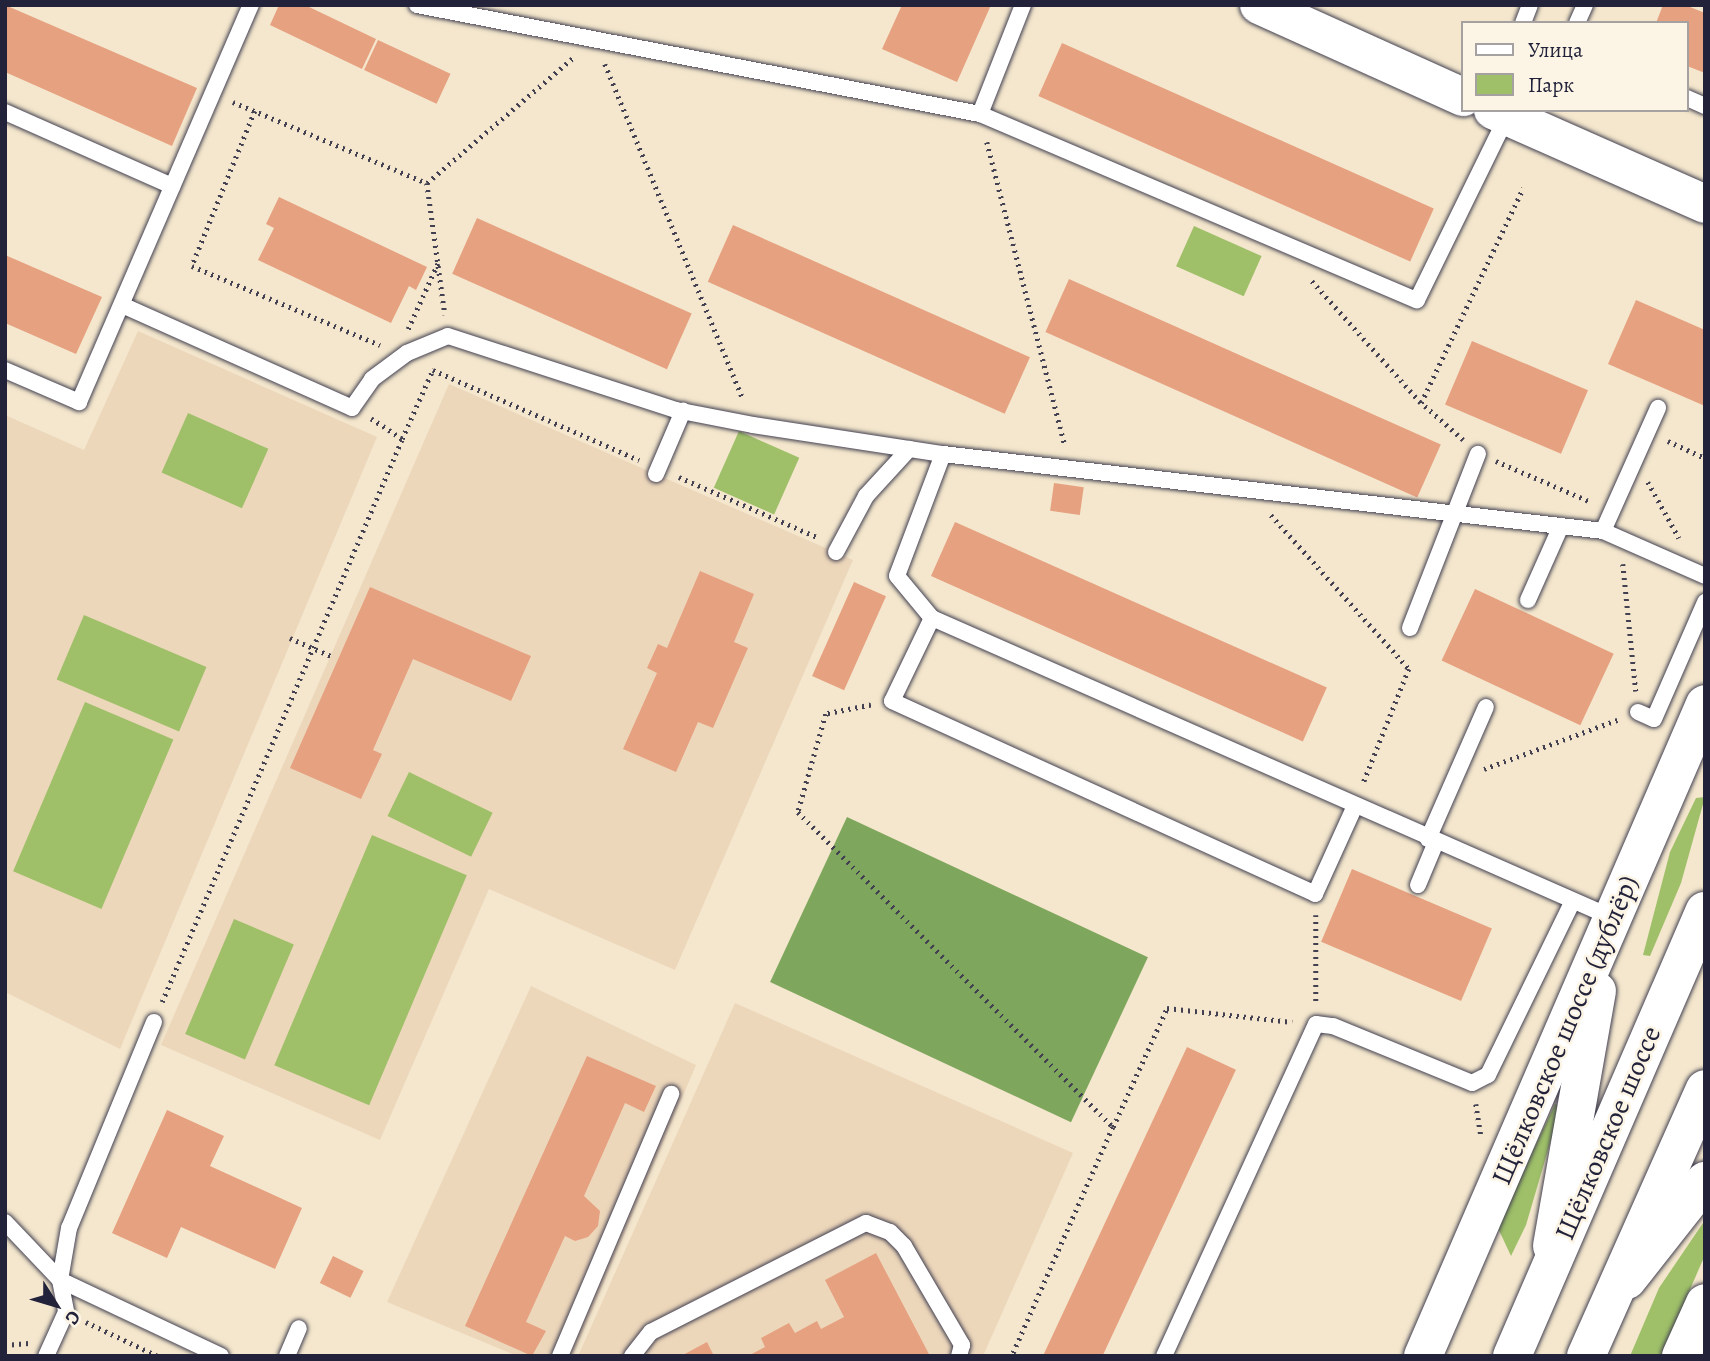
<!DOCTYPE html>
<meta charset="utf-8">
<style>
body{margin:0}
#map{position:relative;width:1710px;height:1361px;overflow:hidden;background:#f4e7cd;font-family:Alegreya,serif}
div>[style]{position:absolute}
.built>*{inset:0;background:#edd7bb}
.green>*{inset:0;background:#9fc069;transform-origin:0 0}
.forest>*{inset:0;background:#7fa65d;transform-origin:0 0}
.building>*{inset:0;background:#e6a180;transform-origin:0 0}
.path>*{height:4.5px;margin-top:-2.25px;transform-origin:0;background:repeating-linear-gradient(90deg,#424051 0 2px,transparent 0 7px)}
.roads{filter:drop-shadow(0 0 2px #424051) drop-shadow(0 0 2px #424051)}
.lane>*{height:16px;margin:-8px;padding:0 8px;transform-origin:8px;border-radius:8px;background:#fff}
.secondary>*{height:38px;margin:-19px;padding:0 19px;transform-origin:19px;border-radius:19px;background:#fff}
.primary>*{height:38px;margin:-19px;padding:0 19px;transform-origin:19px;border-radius:19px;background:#fff}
span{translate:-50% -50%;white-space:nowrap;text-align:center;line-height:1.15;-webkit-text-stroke:5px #fcf5e5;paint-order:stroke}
.street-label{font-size:28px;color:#22223b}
.frame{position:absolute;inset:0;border:7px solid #22223b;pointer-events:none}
.legend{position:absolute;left:1461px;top:21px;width:228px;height:91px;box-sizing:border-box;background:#fcf5e5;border:2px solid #a5a1a1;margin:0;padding:9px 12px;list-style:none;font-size:21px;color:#22223b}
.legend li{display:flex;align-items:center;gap:14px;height:35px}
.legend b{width:35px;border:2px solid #a5a1a1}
.north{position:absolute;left:21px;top:1270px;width:70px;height:70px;-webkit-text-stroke:5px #fcf5e5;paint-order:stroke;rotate:127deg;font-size:19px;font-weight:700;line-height:28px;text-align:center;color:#22223b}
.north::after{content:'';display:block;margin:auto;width:24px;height:32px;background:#22223b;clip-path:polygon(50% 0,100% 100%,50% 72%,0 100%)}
</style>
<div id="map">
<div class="built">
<i style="clip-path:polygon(138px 331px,377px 437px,120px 1049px,5px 992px,5px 415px,84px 450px)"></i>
<i style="clip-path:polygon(449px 384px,853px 560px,675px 970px,489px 889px,380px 1140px,161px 1045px)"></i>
<i style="clip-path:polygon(531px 986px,696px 1065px,573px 1356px,517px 1356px,387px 1302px)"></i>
<i style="clip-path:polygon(735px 1003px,1073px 1153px,983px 1356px,578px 1356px)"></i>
</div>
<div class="green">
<i style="left:1194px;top:226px;width:74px;height:44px;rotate:24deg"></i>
<i style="left:188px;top:413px;width:88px;height:65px;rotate:24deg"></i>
<i style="left:739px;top:431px;width:66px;height:62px;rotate:24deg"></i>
<i style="left:84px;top:615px;width:133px;height:70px;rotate:23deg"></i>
<i style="left:85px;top:702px;width:96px;height:184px;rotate:23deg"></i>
<i style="left:409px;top:772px;width:93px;height:49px;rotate:26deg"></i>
<i style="clip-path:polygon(1705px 797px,1681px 883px,1650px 956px,1643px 955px,1670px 852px,1696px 798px)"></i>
<i style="left:372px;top:835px;width:103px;height:250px;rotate:23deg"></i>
<i style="left:234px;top:919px;width:65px;height:125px;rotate:23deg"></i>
<i style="clip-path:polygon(1555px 1104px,1561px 1106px,1526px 1225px,1511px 1256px,1497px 1226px)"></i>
<i style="clip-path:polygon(1705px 1220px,1705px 1255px,1661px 1356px,1630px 1356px,1659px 1288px)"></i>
</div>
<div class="forest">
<i style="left:847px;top:817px;width:332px;height:182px;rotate:25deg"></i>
</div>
<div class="building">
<i style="clip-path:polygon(5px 5px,197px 88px,172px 146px,5px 72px)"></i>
<i style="clip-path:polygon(279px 5px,305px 5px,376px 39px,362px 69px,270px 25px)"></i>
<i style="clip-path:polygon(902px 5px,991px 5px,957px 82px,882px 49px)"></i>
<i style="clip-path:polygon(1663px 5px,1685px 5px,1705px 13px,1705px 73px,1687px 66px,1687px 23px,1656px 23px)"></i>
<i style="left:378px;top:40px;width:80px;height:33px;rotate:25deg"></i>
<i style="left:1062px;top:43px;width:407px;height:58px;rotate:24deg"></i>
<i style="clip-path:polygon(279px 197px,427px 267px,416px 290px,409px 286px,391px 323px,258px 260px,274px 228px,266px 224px)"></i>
<i style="left:477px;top:218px;width:235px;height:61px;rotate:24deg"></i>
<i style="left:733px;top:225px;width:325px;height:62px;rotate:24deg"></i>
<i style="clip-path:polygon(5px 255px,102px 297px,76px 354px,5px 323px)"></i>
<i style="left:1069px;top:279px;width:407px;height:58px;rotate:24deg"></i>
<i style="clip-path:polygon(1636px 300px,1705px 330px,1705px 406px,1608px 364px)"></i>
<i style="left:1472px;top:341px;width:126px;height:69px;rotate:23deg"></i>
<i style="left:1054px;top:483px;width:30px;height:28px;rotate:8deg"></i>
<i style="left:955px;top:522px;width:407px;height:59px;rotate:24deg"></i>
<i style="clip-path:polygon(700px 571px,754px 594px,734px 642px,748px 648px,713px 728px,698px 722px,676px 772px,623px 749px,657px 673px,647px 668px,658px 644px,667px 648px)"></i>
<i style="left:854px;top:582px;width:35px;height:103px;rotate:24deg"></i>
<i style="clip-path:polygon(370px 587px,531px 656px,511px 701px,413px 659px,373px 750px,382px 754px,361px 799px,290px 768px)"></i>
<i style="left:1475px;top:589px;width:153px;height:79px;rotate:25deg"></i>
<i style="left:1352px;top:869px;width:152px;height:79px;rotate:23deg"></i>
<i style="left:1187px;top:1047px;width:54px;height:339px;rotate:25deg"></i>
<i style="clip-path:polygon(587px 1056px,656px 1086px,644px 1112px,625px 1103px,584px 1196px,600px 1211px,598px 1226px,588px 1237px,575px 1241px,565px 1236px,526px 1322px,546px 1331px,532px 1356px,465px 1326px)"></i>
<i style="clip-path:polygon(167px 1110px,224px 1136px,210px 1166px,302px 1208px,275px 1269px,181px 1227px,167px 1258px,112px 1233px)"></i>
<i style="clip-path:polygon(876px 1253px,930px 1356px,748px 1356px,765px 1347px,761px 1338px,789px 1323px,795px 1333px,817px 1321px,821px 1329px,844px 1317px,825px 1280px)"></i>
<i style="left:333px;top:1256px;width:34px;height:30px;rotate:26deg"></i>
<i style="clip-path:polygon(707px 1342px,714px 1356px,681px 1356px)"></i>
</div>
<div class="path">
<i style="left:605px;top:64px;width:362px;rotate:67.6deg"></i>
<i style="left:233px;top:102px;width:210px;rotate:22.7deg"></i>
<i style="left:427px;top:183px;width:194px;rotate:-40.6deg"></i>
<i style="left:255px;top:111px;width:167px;rotate:112.1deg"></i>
<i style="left:192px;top:266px;width:204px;rotate:22.8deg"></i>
<i style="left:987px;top:142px;width:313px;rotate:75.6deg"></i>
<i style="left:427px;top:183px;width:133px;rotate:82.2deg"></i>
<i style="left:1312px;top:281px;width:164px;rotate:48.2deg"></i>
<i style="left:408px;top:329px;width:72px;rotate:-65.6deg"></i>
<i style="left:433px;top:370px;width:225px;rotate:23.6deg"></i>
<i style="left:402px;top:439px;width:77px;rotate:-66.1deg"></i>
<i style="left:1463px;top:440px;width:56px;rotate:-138.6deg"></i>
<i style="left:1421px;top:403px;width:238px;rotate:-64.6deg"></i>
<i style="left:1668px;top:441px;width:41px;rotate:24.7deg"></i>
<i style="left:1496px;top:461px;width:103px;rotate:23.3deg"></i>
<i style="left:679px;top:477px;width:153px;rotate:23.5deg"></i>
<i style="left:1648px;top:482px;width:64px;rotate:61deg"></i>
<i style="left:1271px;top:515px;width:207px;rotate:48.1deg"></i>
<i style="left:1409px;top:669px;width:124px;rotate:111.8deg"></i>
<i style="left:1623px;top:564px;width:128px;rotate:84.2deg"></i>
<i style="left:290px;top:638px;width:45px;rotate:23.7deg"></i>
<i style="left:871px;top:705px;width:46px;rotate:168.7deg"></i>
<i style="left:826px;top:714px;width:102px;rotate:105.9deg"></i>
<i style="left:798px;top:812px;width:445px;rotate:45deg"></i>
<i style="left:1113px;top:1127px;width:250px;rotate:113.8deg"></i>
<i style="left:1484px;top:769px;width:142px;rotate:-20.2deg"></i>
<i style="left:1316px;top:915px;width:86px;rotate:90deg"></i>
<i style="left:162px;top:1002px;width:612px;rotate:-66.91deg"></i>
<i style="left:402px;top:439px;width:37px;rotate:-147deg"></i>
<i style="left:1476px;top:1104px;width:33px;rotate:81deg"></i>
<i style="left:1113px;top:1127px;width:131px;rotate:-65.6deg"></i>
<i style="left:1167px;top:1008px;width:126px;rotate:6.4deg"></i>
<i style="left:86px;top:1322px;width:80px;rotate:25.3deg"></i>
<i style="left:5px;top:1345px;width:24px;rotate:-5deg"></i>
</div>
<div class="roads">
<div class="lane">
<i style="left:417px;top:5px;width:573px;rotate:10.96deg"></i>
<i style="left:980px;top:114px;width:475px;rotate:23.1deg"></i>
<i style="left:1417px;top:300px;width:205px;rotate:-63.9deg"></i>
<i style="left:1523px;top:23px;width:19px;rotate:-69deg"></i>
<i style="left:1577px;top:23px;width:20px;rotate:-66deg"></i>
<i style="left:1687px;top:98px;width:20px;rotate:24deg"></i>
<i style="left:5px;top:112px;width:183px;rotate:23.9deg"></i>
<i style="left:980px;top:114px;width:117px;rotate:-68.5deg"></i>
<i style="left:122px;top:305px;width:252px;rotate:24.1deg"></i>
<i style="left:352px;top:408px;width:35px;rotate:-55deg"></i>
<i style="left:372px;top:379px;width:44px;rotate:-36.6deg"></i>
<i style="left:407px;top:353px;width:44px;rotate:-22.5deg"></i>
<i style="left:448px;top:336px;width:240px;rotate:18deg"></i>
<i style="left:676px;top:410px;width:78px;rotate:11deg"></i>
<i style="left:753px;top:425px;width:192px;rotate:8.7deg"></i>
<i style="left:943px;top:454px;width:664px;rotate:6.65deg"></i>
<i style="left:1603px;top:531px;width:111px;rotate:23.8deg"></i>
<i style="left:5px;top:370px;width:81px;rotate:23.4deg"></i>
<i style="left:79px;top:402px;width:433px;rotate:-66.6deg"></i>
<i style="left:943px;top:454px;width:130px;rotate:110.7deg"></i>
<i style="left:897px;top:576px;width:55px;rotate:50.2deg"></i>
<i style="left:932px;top:618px;width:744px;rotate:23.77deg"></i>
<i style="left:656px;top:474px;width:69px;rotate:-66.8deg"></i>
<i style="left:1603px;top:531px;width:135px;rotate:-65.9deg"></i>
<i style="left:836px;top:552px;width:64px;rotate:-61.8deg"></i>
<i style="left:866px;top:496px;width:64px;rotate:-47.5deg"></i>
<i style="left:1528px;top:600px;width:81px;rotate:-66deg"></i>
<i style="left:932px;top:618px;width:92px;rotate:115.7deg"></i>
<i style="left:892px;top:701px;width:465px;rotate:24.5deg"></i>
<i style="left:1315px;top:894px;width:97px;rotate:-65.6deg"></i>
<i style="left:1410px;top:628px;width:187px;rotate:-68.7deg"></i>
<i style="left:1638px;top:712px;width:17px;rotate:24deg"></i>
<i style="left:1654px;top:719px;width:128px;rotate:-66.4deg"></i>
<i style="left:1428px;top:839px;width:144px;rotate:-66.3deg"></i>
<i style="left:1418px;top:885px;width:47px;rotate:-67.3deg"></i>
<i style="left:154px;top:1022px;width:223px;rotate:112.4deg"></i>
<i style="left:69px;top:1228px;width:53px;rotate:99.8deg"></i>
<i style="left:60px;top:1280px;width:178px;rotate:25.3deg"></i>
<i style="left:5px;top:1222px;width:80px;rotate:46.5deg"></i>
<i style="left:60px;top:1280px;width:33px;rotate:79deg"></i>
<i style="left:66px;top:1312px;width:48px;rotate:114.4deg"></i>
<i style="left:287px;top:1356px;width:30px;rotate:-67deg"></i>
<i style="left:560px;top:1356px;width:285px;rotate:-67deg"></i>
<i style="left:632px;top:1356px;width:31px;rotate:-52deg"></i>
<i style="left:651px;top:1332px;width:241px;rotate:-26.9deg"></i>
<i style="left:866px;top:1223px;width:26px;rotate:21deg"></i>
<i style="left:890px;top:1232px;width:20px;rotate:45deg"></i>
<i style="left:904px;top:1246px;width:115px;rotate:59.6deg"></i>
<i style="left:962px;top:1345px;width:11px;rotate:105deg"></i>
<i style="left:1164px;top:1356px;width:365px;rotate:-65.4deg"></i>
<i style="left:1316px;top:1024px;width:17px;rotate:7deg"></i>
<i style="left:1333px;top:1026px;width:150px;rotate:22.3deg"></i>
<i style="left:1472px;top:1083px;width:18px;rotate:-27deg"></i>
<i style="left:1488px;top:1075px;width:191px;rotate:-64deg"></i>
</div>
<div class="secondary">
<i style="left:1259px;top:5px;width:224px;rotate:24.3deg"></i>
<i style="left:1493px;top:110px;width:232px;rotate:23.9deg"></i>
<i style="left:1552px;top:1246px;width:259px;rotate:-80deg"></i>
<i style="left:1627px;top:1280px;width:126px;rotate:-51.8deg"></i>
<i style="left:1423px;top:1356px;width:710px;rotate:-66.61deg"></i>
<i style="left:1681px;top:1356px;width:58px;rotate:-65.6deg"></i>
</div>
<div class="primary">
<i style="left:1512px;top:1356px;width:485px;rotate:-66.6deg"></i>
<i style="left:1586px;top:1356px;width:292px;rotate:-66deg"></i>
</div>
</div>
<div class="street-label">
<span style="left:1565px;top:1030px;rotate:-67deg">Щёлковское шоссе (дублёр)</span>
<span style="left:1608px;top:1133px;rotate:-67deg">Щёлковское шоссе</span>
</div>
<div class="frame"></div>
<ul class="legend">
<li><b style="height:9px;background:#fff"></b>Улица</li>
<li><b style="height:19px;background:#9fc069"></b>Парк</li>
</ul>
<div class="north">С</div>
</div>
